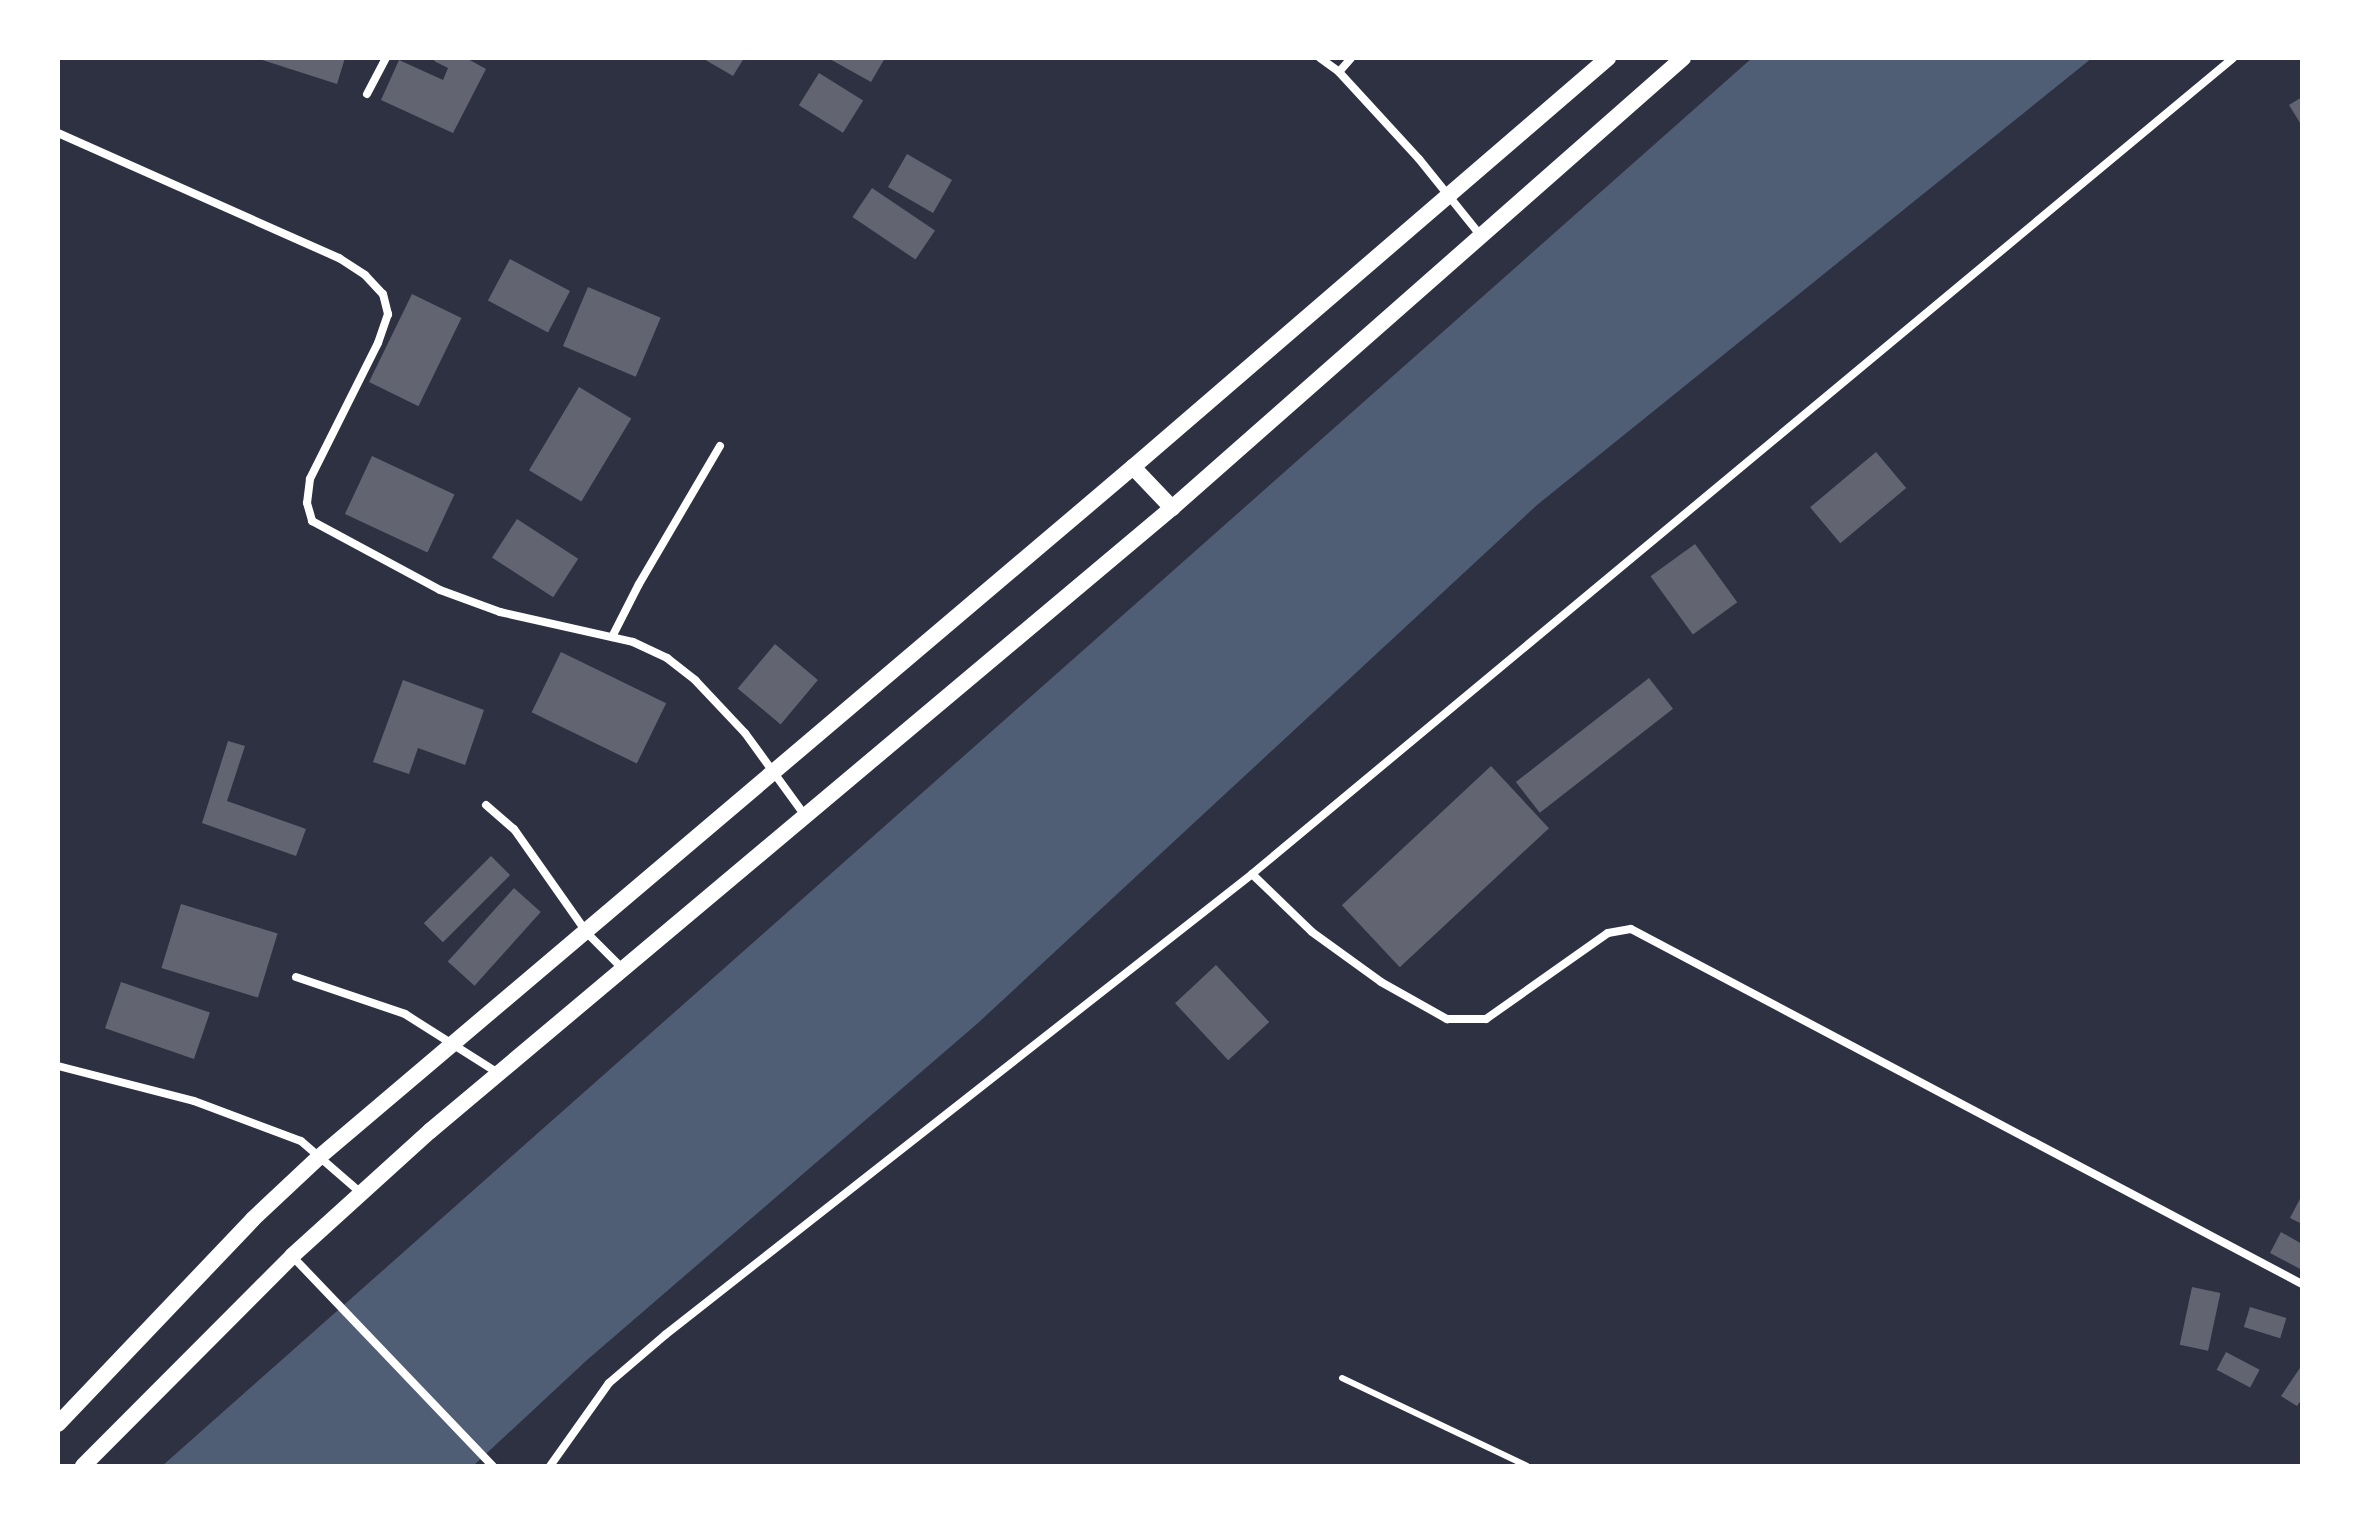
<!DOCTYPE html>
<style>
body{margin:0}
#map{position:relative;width:2360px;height:1524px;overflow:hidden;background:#2d3142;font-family:"Nunito Sans",sans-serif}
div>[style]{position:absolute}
.water>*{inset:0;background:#4f5d75}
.building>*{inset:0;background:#626471;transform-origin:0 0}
.service>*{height:6px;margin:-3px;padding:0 3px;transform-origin:3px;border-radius:3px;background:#fff}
.minor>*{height:8px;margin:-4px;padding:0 4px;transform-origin:4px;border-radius:4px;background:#fff}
.secondary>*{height:16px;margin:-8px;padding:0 8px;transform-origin:8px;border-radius:8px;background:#fff}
span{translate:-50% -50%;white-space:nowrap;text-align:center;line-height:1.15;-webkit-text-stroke:8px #fff;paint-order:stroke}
.frame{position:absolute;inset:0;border:60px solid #fff;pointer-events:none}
</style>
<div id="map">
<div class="water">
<i style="clip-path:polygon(1752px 58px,2092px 58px,1537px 505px,978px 1023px,587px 1360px,473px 1466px,162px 1466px)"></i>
</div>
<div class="building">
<i style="clip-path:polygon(256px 58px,345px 58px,337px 84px)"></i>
<i style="clip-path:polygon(436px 58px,466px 58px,486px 69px,453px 133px,381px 100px,399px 60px,443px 80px,448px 68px,434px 61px)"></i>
<i style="clip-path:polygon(702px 58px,744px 58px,733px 76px)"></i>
<i style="clip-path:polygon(828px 58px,885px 58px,871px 82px)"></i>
<i style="left:819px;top:73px;width:52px;height:38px;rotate:32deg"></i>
<i style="clip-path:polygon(2302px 97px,2302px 126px,2289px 105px)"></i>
<i style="left:907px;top:154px;width:52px;height:38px;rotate:30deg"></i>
<i style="left:872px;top:188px;width:76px;height:35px;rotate:34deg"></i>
<i style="left:510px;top:259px;width:68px;height:47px;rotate:28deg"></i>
<i style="left:588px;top:287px;width:79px;height:64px;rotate:23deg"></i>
<i style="left:412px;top:294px;width:55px;height:98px;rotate:26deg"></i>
<i style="left:579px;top:387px;width:61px;height:97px;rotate:31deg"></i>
<i style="left:1876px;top:452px;width:47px;height:86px;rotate:50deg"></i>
<i style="left:372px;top:456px;width:91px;height:64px;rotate:25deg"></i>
<i style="left:517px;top:519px;width:73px;height:46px;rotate:33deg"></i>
<i style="left:1695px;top:544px;width:72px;height:55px;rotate:54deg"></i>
<i style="left:775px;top:644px;width:56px;height:58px;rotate:40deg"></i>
<i style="left:561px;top:652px;width:117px;height:67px;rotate:26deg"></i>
<i style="left:1649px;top:678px;width:39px;height:169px;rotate:52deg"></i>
<i style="clip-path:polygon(403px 680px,484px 710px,465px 765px,418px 748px,409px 774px,373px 762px)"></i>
<i style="clip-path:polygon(228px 741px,245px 746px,227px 801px,306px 829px,296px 856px,202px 823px)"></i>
<i style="left:1491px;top:766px;width:85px;height:204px;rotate:47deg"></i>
<i style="left:491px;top:856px;width:27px;height:95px;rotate:45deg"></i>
<i style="left:514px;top:888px;width:36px;height:99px;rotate:42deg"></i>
<i style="left:181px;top:904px;width:101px;height:67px;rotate:17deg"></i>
<i style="left:1216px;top:965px;width:78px;height:56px;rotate:47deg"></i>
<i style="left:121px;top:982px;width:94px;height:49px;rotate:19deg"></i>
<i style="clip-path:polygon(2302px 1195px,2302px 1224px,2290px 1218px)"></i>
<i style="clip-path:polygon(2281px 1232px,2302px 1244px,2302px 1270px,2270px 1253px)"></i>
<i style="left:2192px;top:1287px;width:29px;height:59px;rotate:12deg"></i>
<i style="left:2250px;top:1307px;width:38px;height:21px;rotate:17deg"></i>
<i style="left:2226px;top:1352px;width:38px;height:20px;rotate:28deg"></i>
<i style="clip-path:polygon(2302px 1365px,2302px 1399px,2297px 1406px,2281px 1396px)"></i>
</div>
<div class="service">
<i style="left:1342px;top:1378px;width:205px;rotate:25.4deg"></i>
</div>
<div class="minor">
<i style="left:1320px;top:58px;width:24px;rotate:36deg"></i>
<i style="left:1339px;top:72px;width:118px;rotate:47.4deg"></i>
<i style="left:1419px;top:159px;width:97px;rotate:51.2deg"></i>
<i style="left:1339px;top:72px;width:18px;rotate:-49deg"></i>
<i style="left:367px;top:94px;width:41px;rotate:-62.2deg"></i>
<i style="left:58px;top:133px;width:308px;rotate:24deg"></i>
<i style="left:339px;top:258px;width:31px;rotate:33deg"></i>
<i style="left:365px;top:275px;width:26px;rotate:47deg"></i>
<i style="left:383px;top:294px;width:21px;rotate:76deg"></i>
<i style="left:388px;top:314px;width:31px;rotate:109deg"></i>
<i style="left:378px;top:343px;width:152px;rotate:116.6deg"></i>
<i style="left:310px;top:479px;width:24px;rotate:97deg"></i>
<i style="left:307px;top:503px;width:19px;rotate:74deg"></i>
<i style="left:312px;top:521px;width:145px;rotate:28.3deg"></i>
<i style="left:440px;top:590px;width:64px;rotate:20.1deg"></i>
<i style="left:500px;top:612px;width:136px;rotate:12.7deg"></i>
<i style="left:633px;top:642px;width:38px;rotate:25deg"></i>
<i style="left:667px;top:658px;width:36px;rotate:38deg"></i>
<i style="left:695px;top:680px;width:73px;rotate:46.7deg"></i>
<i style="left:745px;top:733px;width:104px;rotate:54deg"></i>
<i style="left:612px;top:637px;width:59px;rotate:-63deg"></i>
<i style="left:639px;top:584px;width:160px;rotate:-59.6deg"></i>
<i style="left:486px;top:805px;width:37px;rotate:41deg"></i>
<i style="left:514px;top:829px;width:127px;rotate:54.9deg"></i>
<i style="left:587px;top:933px;width:51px;rotate:45deg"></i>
<i style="left:1252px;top:874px;width:83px;rotate:44deg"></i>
<i style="left:1312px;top:932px;width:85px;rotate:35.9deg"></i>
<i style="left:1381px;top:982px;width:76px;rotate:29.3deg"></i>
<i style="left:1447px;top:1019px;width:39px"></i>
<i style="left:1486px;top:1019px;width:149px;rotate:-35.2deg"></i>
<i style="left:1608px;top:933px;width:23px;rotate:-10deg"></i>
<i style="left:1631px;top:929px;width:759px;rotate:27.88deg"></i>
<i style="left:296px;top:977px;width:115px;rotate:18.7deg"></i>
<i style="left:405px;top:1014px;width:110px;rotate:32.4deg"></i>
<i style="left:58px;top:1066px;width:140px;rotate:14.4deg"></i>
<i style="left:194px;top:1101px;width:114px;rotate:20.5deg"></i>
<i style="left:301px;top:1141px;width:79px;rotate:40.9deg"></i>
<i style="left:292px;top:1256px;width:291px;rotate:46.3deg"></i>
<i style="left:550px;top:1466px;width:102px;rotate:-54.6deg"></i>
<i style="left:609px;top:1383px;width:74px;rotate:-40.6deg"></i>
<i style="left:665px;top:1335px;width:746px;rotate:-38.14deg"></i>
<i style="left:1252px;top:874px;width:1276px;rotate:-39.75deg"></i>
</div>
<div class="secondary">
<i style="left:1133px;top:467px;width:57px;rotate:46.4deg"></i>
<i style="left:58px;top:1424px;width:283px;rotate:-46.4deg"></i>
<i style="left:253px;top:1219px;width:89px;rotate:-43.2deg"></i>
<i style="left:318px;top:1158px;width:1069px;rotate:-40.29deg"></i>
<i style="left:1133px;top:467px;width:627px;rotate:-40.73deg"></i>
<i style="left:83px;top:1466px;width:296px;rotate:-45.1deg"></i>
<i style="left:292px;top:1256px;width:186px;rotate:-42.2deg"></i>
<i style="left:430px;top:1131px;width:969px;rotate:-40.02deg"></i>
<i style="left:1172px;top:508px;width:681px;rotate:-41.37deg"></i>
</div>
<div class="frame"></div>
</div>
